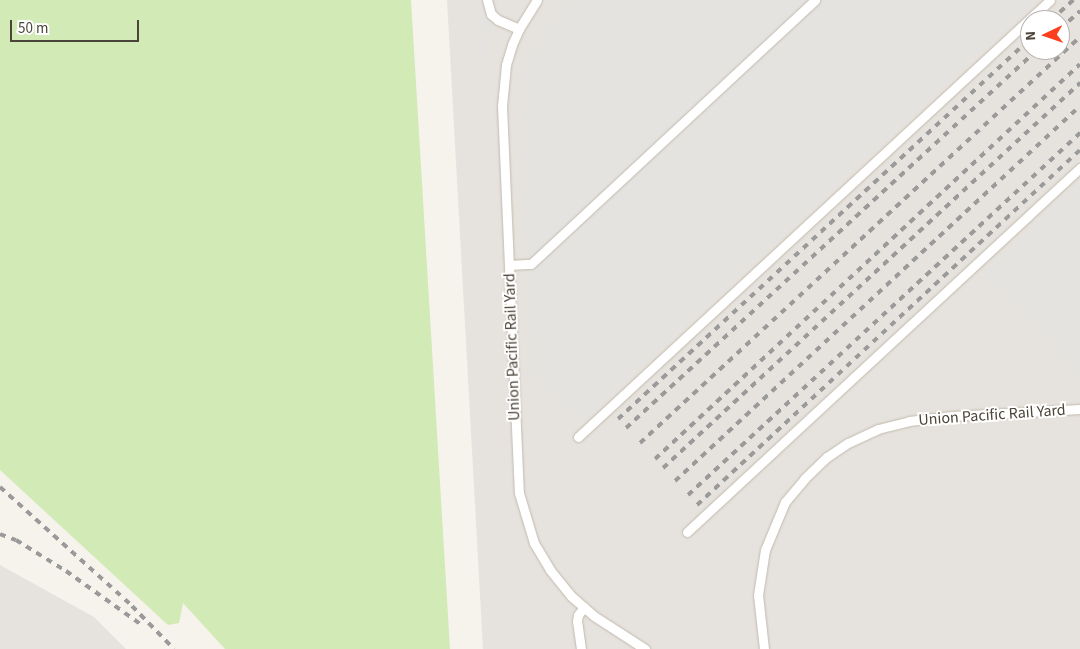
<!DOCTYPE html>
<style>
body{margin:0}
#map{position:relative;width:1080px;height:649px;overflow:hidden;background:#f6f3ec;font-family:"Source Sans 3",sans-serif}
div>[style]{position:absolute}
.industrial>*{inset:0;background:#e6e2dd}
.green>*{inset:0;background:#d2eab5}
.parking>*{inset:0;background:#e5e3e0}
.roads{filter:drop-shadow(0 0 1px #c2bbae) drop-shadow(0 0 1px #c2bbae)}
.lane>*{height:9px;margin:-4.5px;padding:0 4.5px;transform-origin:4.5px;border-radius:4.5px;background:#fff}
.rail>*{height:4px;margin-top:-2px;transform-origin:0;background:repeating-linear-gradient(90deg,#9a9a9a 0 6px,transparent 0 12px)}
span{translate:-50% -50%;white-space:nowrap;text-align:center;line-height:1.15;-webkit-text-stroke:4px #fff;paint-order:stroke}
.street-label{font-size:16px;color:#4b4439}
.north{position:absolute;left:1020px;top:10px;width:50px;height:50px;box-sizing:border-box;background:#fff;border:1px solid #b7b4b0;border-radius:50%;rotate:267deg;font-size:14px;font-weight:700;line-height:20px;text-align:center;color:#4b4439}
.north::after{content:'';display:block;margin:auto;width:18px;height:22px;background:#fc3f1d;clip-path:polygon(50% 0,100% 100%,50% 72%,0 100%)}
.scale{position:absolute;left:10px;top:20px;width:129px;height:22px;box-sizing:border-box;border:2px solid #4b4439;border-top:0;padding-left:6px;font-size:15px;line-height:18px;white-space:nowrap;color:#4b4439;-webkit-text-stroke:4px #fff;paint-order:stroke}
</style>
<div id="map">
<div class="industrial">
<i style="clip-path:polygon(evenodd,447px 0,1080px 0,1080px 649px,483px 649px,447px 0,1030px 20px,1060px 20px,1060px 50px,1030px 50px,1030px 20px)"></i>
<i style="clip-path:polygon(0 565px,94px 617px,126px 649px,0 649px)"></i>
</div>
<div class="green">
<i style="clip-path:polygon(0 0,411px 0,450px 649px,225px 649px,183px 603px,179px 623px,168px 625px,0 470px)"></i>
</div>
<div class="parking">
<i style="clip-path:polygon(478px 0,507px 0,498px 15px,487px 50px,482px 90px)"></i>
<i style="clip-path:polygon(567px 0,1036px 0,579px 426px,533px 376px,521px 115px,523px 76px,527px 61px,543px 31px)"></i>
<i style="clip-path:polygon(1080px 182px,1080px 378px,982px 272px)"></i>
</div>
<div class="roads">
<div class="lane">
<i style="left:487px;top:0;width:15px;rotate:74deg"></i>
<i style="left:491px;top:14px;width:9px;rotate:41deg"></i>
<i style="left:498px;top:20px;width:23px;rotate:23deg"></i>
<i style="left:537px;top:0;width:34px;rotate:122deg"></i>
<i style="left:519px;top:29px;width:17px;rotate:114deg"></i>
<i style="left:512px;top:45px;width:21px;rotate:107deg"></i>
<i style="left:506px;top:65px;width:41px;rotate:95.6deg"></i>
<i style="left:502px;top:106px;width:387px;rotate:87.5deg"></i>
<i style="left:519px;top:493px;width:52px;rotate:73.3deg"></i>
<i style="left:534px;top:543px;width:31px;rotate:59deg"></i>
<i style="left:550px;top:570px;width:33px;rotate:51deg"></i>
<i style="left:571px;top:596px;width:30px;rotate:41deg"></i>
<i style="left:594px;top:616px;width:61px;rotate:32.9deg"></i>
<i style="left:509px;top:265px;width:22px;rotate:-3deg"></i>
<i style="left:531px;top:264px;width:388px;rotate:-42.9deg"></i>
<i style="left:578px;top:437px;width:643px;rotate:-42.79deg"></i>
<i style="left:687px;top:532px;width:536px;rotate:-42.81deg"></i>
<i style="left:581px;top:649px;width:28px;rotate:-98deg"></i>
<i style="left:577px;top:621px;width:6px;rotate:-81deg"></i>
<i style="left:578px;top:615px;width:10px;rotate:-53deg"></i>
<i style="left:764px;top:649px;width:54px;rotate:-96.3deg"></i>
<i style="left:758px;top:595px;width:46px;rotate:-81.2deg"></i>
<i style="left:765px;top:550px;width:52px;rotate:-67.4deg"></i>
<i style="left:785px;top:502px;width:30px;rotate:-50deg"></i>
<i style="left:804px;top:479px;width:32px;rotate:-44deg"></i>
<i style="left:827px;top:457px;width:25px;rotate:-34deg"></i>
<i style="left:848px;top:443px;width:33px;rotate:-25deg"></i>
<i style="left:878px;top:429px;width:32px;rotate:-14deg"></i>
<i style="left:909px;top:421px;width:43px;rotate:-6.6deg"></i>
<i style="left:952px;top:416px;width:128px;rotate:-3.1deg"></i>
</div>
</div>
<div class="rail">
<i style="left:1051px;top:20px;width:30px;rotate:-42deg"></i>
<i style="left:1060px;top:29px;width:27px;rotate:-42deg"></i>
<i style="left:618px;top:419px;width:560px;rotate:-42.69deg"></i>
<i style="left:626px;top:428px;width:558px;rotate:-42.6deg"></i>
<i style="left:640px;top:443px;width:599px;rotate:-42.7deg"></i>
<i style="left:655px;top:459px;width:580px;rotate:-42.9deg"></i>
<i style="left:663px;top:468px;width:568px;rotate:-42.72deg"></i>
<i style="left:675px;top:481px;width:552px;rotate:-42.8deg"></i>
<i style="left:0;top:487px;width:178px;rotate:42deg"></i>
<i style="left:132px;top:606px;width:60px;rotate:45.7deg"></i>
<i style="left:688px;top:495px;width:534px;rotate:-42.72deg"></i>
<i style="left:697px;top:505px;width:522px;rotate:-42.83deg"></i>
<i style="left:0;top:534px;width:17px;rotate:21deg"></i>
<i style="left:16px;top:540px;width:59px;rotate:31.8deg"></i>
<i style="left:66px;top:571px;width:95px;rotate:35.5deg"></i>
</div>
<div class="street-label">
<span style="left:512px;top:347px;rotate:-92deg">Union Pacific Rail Yard</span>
<span style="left:992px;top:415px;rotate:-4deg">Union Pacific Rail Yard</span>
</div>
<div class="north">N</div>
<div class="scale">50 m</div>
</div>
